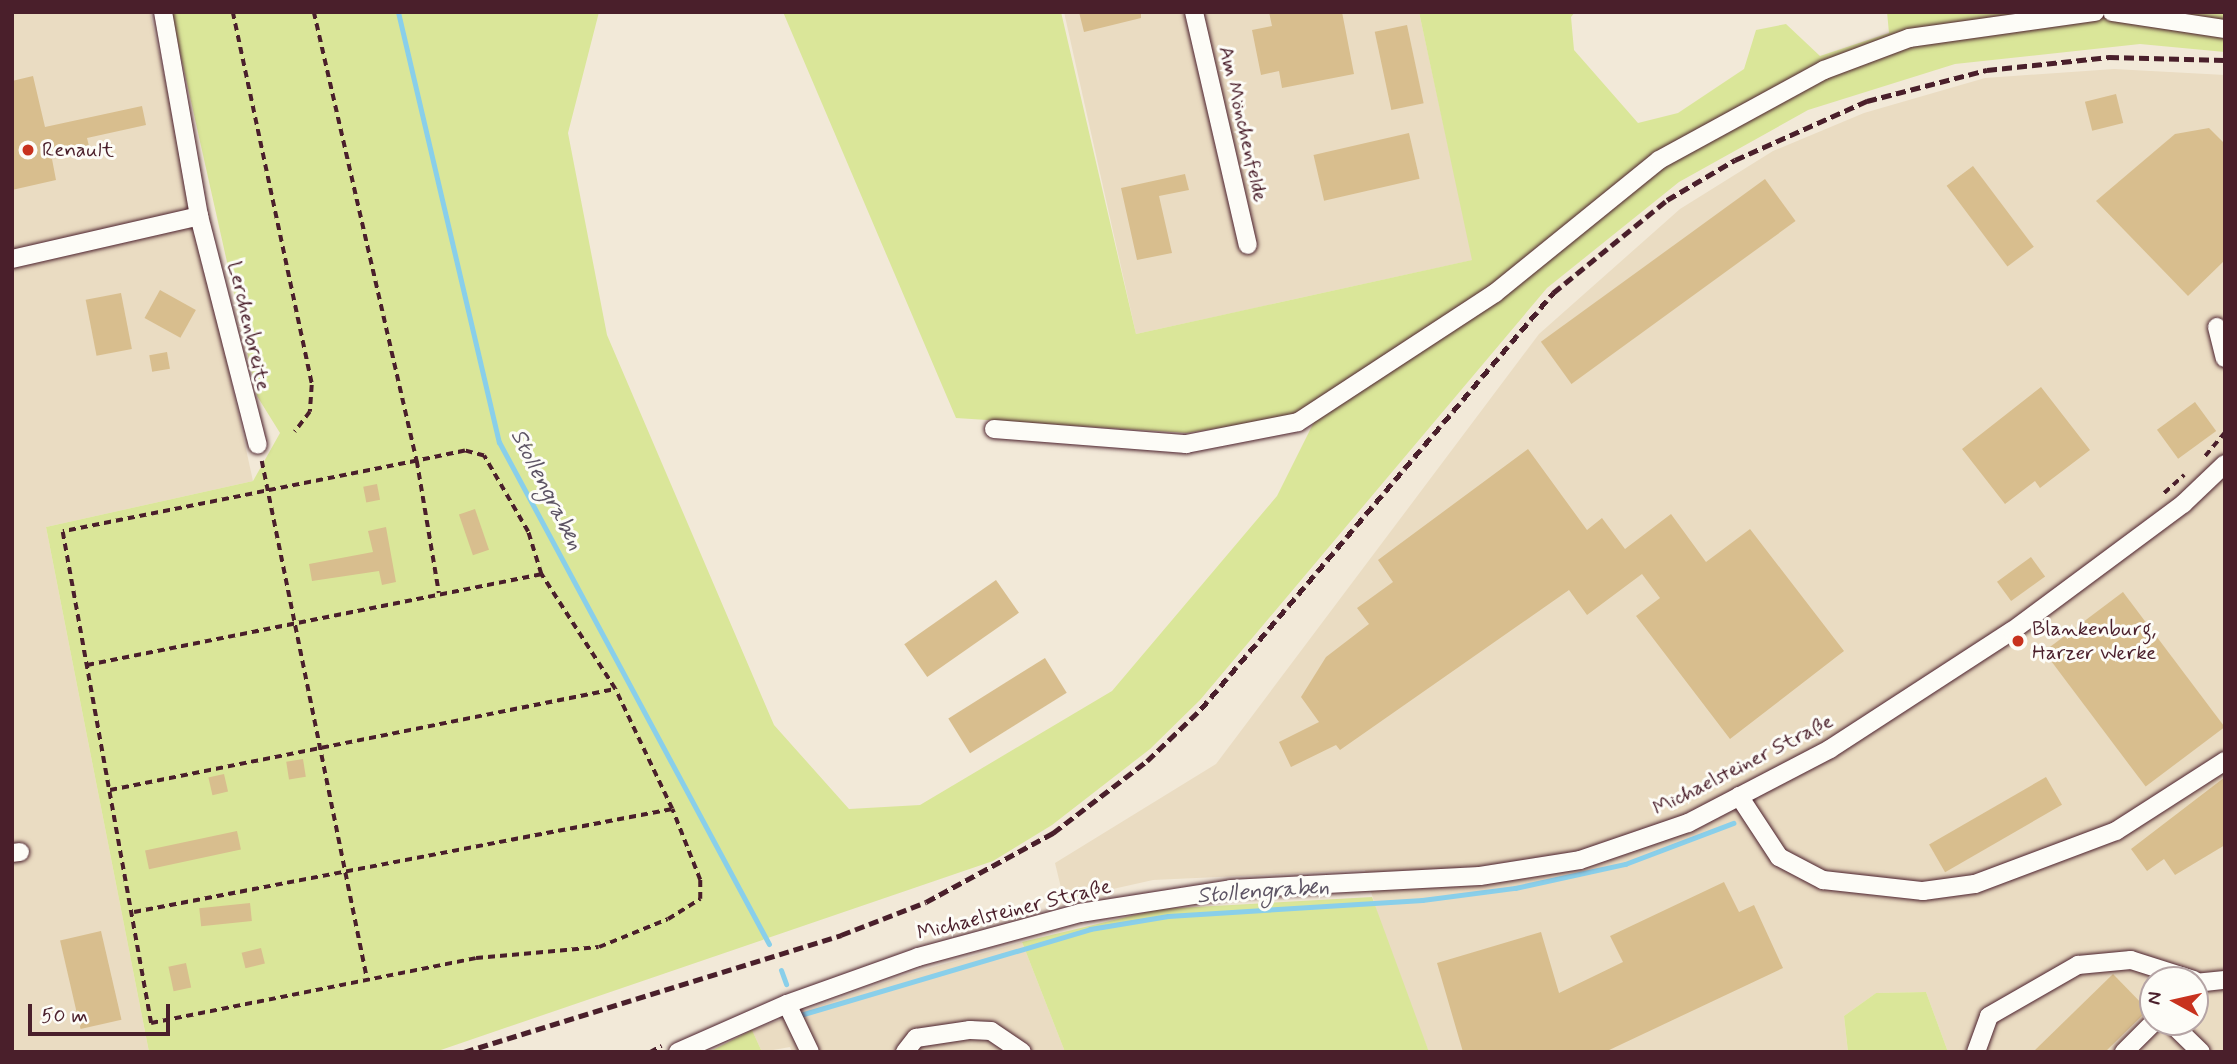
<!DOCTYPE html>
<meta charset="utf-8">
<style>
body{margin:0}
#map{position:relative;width:2237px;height:1064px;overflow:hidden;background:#f2e9d8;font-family:Mynerve,sans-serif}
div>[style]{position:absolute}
.built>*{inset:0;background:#eadcc2}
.green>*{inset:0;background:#dae699}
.stream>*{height:5px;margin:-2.5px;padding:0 2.5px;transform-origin:2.5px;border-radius:2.5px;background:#89cfea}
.building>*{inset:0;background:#d8be8e;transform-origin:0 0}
.path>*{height:3.5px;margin-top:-1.75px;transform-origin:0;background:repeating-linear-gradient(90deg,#4a1f2b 0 7px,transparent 0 12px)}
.roads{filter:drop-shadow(0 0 2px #4a1f2b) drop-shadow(0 0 2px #4a1f2b)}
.minor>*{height:18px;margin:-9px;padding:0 9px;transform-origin:9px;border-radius:9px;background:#fdfcf7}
.rail>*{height:5px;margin-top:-2.5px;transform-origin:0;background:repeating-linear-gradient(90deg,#4a1f2b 0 10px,transparent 0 15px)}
.dots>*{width:19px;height:19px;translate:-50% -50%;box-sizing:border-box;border:4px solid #fdfcf7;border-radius:50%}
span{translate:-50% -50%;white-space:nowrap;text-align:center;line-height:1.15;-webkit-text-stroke:6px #fdfcf7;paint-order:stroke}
.street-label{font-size:21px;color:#4a1f2b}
.poi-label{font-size:21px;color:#4a1f2b}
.left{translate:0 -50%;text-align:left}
.water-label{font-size:23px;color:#5d5464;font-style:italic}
.frame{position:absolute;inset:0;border:14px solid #4a1f2b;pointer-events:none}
.north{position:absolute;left:2139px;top:966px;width:70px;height:70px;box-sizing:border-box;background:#fdfcf7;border:2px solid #b5a4a5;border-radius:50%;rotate:278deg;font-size:19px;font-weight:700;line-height:28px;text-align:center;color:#4a1f2b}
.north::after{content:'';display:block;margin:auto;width:24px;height:32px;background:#c8321e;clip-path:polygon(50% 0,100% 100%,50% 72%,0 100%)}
.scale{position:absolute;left:28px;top:1004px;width:142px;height:32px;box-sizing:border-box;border:4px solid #4a1f2b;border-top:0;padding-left:9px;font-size:21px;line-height:24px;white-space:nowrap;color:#4a1f2b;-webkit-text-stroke:5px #fdfcf7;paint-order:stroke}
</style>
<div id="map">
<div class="built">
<i style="clip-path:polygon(12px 12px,150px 12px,253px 481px,46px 527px,149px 1052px,12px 1052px)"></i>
<i style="clip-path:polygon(1064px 12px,1419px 12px,1473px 260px,1136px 334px)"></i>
<i style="clip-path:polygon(evenodd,2114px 69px,2225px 75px,2225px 1052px,1948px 1052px,1926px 992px,1876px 993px,1844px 1016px,1848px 1052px,1429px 1052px,1386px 945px,1365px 870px,1153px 880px,1064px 900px,1055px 863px,1216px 764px,1539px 334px,1680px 209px,1773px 151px,1864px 113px,1985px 78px,2114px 69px,2153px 980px,2195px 980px,2195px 1022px,2153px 1022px,2153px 980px)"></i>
<i style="clip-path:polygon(1022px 942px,1065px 1052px,792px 1052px,790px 1047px,762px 1052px,752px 1030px,905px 975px)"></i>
</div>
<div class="green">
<i style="clip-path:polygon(171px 12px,599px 12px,568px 133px,607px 335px,774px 725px,849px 809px,920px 805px,1112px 691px,1277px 496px,1319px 412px,1187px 433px,956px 418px,783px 12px,1061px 12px,1136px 334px,1472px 260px,1419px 12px,1575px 12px,1571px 17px,1574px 50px,1638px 123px,1678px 113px,1744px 69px,1756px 30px,1786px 24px,1820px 56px,1889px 33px,1887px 12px,2225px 12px,2225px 52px,2140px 44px,1955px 64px,1808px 110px,1679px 182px,1547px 288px,1200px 700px,1150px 749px,1052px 825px,993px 861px,435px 1052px,149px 1052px,46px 527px,253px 481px,280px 433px,257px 396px)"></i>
<i style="clip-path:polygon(1372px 897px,1429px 1052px,1065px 1052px,1022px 942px,1160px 909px)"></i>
<i style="clip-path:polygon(1926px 992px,1948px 1052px,1848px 1052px,1844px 1016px,1876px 993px)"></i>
<i style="clip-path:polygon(752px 1030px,762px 1052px,709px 1052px)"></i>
</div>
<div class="stream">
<i style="left:398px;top:12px;width:442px;rotate:76.8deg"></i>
<i style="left:499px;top:442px;width:570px;rotate:61.73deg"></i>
<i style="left:781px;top:970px;width:15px;rotate:70deg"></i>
<i style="left:797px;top:1016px;width:306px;rotate:-16.5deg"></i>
<i style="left:1090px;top:929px;width:79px;rotate:-9.5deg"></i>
<i style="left:1168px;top:916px;width:255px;rotate:-3.6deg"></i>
<i style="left:1422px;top:900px;width:94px;rotate:-7.4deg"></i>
<i style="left:1515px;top:888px;width:113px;rotate:-12.3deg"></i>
<i style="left:1625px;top:864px;width:116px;rotate:-20.8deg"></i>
</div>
<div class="building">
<i style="clip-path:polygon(1079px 12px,1141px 12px,1141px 18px,1084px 32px)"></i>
<i style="clip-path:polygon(1269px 12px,1342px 12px,1354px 74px,1282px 88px,1279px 71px,1261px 75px,1252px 30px,1272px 26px)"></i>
<i style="left:1407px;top:25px;width:80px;height:33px;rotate:78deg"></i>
<i style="clip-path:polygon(33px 76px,45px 127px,142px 106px,146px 125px,87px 138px,90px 150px,52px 159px,56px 180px,12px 190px,12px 81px)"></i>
<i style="left:2116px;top:94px;width:30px;height:32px;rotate:76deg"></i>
<i style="clip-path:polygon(2209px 128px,2225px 144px,2225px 260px,2188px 296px,2096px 201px,2175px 134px)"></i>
<i style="left:1409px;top:133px;width:47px;height:98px;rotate:77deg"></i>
<i style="left:1973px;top:166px;width:101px;height:33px;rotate:53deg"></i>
<i style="clip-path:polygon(1185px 174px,1189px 190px,1159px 196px,1172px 253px,1137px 260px,1121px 188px)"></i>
<i style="left:1765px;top:179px;width:52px;height:277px;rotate:54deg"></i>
<i style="left:160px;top:290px;width:41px;height:32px;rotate:29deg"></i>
<i style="left:121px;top:293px;width:57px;height:36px;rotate:79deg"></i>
<i style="left:167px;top:352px;width:17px;height:18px;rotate:80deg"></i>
<i style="clip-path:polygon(2041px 387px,2090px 450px,2040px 488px,2035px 481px,2005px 504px,1962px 449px)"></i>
<i style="left:2195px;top:402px;width:36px;height:47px;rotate:54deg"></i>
<i style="clip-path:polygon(1528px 449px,1587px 530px,1602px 518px,1625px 549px,1671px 514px,1706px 562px,1750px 529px,1844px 651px,1730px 739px,1636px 616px,1660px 598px,1642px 574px,1587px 615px,1569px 590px,1340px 750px,1336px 745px,1291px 767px,1279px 742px,1319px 722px,1301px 697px,1326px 657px,1369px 624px,1357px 608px,1393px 582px,1378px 560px)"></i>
<i style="left:377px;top:484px;width:16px;height:14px;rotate:79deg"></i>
<i style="left:475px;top:509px;width:43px;height:17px;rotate:71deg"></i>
<i style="clip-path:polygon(386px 527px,396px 582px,382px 585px,379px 571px,312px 581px,309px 564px,373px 552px,368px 531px)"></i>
<i style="left:2031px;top:557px;width:24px;height:42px;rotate:54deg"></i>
<i style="left:996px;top:580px;width:40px;height:112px;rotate:55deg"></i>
<i style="left:2123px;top:592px;width:169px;height:99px;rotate:53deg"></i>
<i style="left:1045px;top:658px;width:41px;height:114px;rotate:58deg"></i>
<i style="left:303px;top:759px;width:18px;height:17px;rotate:81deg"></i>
<i style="left:224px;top:774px;width:18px;height:16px;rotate:77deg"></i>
<i style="left:2046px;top:777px;width:32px;height:135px;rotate:60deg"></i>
<i style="clip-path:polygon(2225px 777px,2225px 845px,2175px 875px,2164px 859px,2147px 871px,2131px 849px)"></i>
<i style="left:237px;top:831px;width:19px;height:94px;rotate:78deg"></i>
<i style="clip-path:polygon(1724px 882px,1739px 912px,1754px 905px,1783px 968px,1605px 1052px,1463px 1052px,1437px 963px,1541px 932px,1559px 993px,1623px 962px,1610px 936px)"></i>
<i style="left:250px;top:903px;width:18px;height:51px;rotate:84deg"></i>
<i style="left:101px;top:931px;width:91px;height:42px;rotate:77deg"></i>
<i style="left:261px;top:948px;width:16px;height:20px;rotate:76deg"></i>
<i style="left:186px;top:963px;width:25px;height:18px;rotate:78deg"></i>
<i style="clip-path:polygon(2113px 974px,2148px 1010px,2105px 1052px,2033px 1052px)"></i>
</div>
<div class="path">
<i style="left:233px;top:12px;width:381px;rotate:78deg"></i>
<i style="left:312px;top:385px;width:27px;rotate:94deg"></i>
<i style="left:310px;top:412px;width:25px;rotate:127deg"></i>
<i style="left:314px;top:12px;width:461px;rotate:77.1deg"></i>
<i style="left:417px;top:461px;width:361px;rotate:168.7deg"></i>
<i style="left:63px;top:532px;width:499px;rotate:79.8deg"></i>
<i style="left:151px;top:1023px;width:331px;rotate:-11.3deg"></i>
<i style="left:476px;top:958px;width:123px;rotate:-5.1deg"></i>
<i style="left:599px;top:947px;width:74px;rotate:-22.1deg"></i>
<i style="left:668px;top:919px;width:38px;rotate:-32deg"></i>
<i style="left:700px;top:899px;width:19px;rotate:-90deg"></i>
<i style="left:700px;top:880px;width:76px;rotate:-111.5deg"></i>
<i style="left:672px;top:809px;width:133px;rotate:-115.4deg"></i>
<i style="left:615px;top:689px;width:137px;rotate:-122.8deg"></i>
<i style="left:2205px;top:456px;width:31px;rotate:-50deg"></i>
<i style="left:262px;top:461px;width:528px;rotate:78.52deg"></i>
<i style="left:2164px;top:493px;width:27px;rotate:-42deg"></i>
<i style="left:87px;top:665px;width:463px;rotate:-11.3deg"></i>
<i style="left:541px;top:574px;width:44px;rotate:-107.2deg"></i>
<i style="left:528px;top:532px;width:88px;rotate:-120.1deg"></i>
<i style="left:484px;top:456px;width:20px;rotate:-165deg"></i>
<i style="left:465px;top:451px;width:49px;rotate:168.2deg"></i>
<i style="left:417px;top:461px;width:134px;rotate:80.5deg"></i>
<i style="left:110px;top:790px;width:515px;rotate:-11.31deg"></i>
<i style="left:134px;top:912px;width:548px;rotate:-10.84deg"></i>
<i style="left:650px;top:1052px;width:13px;rotate:-29deg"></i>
</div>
<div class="roads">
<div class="minor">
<i style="left:1194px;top:12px;width:239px;rotate:77deg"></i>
<i style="left:2112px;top:12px;width:114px;rotate:8.6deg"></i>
<i style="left:199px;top:216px;width:236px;rotate:75.6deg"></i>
<i style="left:12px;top:259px;width:192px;rotate:-12.9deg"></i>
<i style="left:199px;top:216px;width:207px;rotate:-100deg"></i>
<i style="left:2217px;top:327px;width:32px;rotate:76deg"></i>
<i style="left:994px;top:429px;width:193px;rotate:4.5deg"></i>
<i style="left:1186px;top:444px;width:114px;rotate:-11.1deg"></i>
<i style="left:1298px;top:422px;width:235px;rotate:-33.2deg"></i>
<i style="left:1495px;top:293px;width:211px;rotate:-39deg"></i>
<i style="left:1659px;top:160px;width:188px;rotate:-28.6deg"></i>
<i style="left:1824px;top:70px;width:91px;rotate:-20.6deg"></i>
<i style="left:1909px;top:38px;width:188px;rotate:-8deg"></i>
<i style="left:1739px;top:796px;width:73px;rotate:56.7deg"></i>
<i style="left:1779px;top:857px;width:50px;rotate:27.6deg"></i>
<i style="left:1823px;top:880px;width:101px;rotate:6.3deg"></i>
<i style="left:1923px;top:891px;width:52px;rotate:-7.7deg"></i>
<i style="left:1975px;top:884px;width:151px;rotate:-20.6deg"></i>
<i style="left:2116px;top:831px;width:130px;rotate:-32.7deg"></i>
<i style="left:12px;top:853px;width:8px;rotate:-7deg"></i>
<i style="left:2195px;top:983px;width:30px;rotate:-6deg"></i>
<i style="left:787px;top:1004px;width:53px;rotate:64.4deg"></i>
<i style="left:2170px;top:1022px;width:43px;rotate:44.1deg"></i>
<i style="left:678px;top:1052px;width:119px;rotate:-23.8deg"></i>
<i style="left:787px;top:1004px;width:139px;rotate:-19.7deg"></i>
<i style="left:918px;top:957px;width:168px;rotate:-15.2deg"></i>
<i style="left:1080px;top:913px;width:153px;rotate:-9deg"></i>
<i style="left:1231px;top:889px;width:249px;rotate:-3deg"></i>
<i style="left:1480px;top:876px;width:101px;rotate:-9.1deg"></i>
<i style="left:1580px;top:860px;width:114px;rotate:-18.9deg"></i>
<i style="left:1688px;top:823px;width:160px;rotate:-27.5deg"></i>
<i style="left:1830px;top:749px;width:217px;rotate:-33deg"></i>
<i style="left:2012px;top:631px;width:213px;rotate:-36.6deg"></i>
<i style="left:2183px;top:504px;width:58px;rotate:-43.6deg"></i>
<i style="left:905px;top:1052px;width:18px;rotate:-52deg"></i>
<i style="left:916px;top:1038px;width:55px;rotate:-8.4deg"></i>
<i style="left:970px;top:1030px;width:21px;rotate:3deg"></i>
<i style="left:991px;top:1031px;width:37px;rotate:34deg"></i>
<i style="left:1976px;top:1052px;width:38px;rotate:-70deg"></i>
<i style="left:1989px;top:1016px;width:103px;rotate:-29.8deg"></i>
<i style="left:2078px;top:965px;width:53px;rotate:-5.4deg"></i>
<i style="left:2131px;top:960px;width:66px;rotate:17.6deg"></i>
<i style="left:2124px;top:1052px;width:42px;rotate:-45deg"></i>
</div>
</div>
<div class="rail">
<i style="left:464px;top:1052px;width:395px;rotate:-17.2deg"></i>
<i style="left:841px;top:935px;width:91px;rotate:-21.2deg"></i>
<i style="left:926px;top:902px;width:145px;rotate:-28.5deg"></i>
<i style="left:1053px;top:833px;width:118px;rotate:-37.5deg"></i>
<i style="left:1147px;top:761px;width:75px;rotate:-43.9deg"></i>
<i style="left:1201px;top:709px;width:545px;rotate:-49.76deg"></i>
<i style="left:1553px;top:293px;width:147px;rotate:-39.2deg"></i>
<i style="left:1667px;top:200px;width:79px;rotate:-30.5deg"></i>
<i style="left:1735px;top:160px;width:145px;rotate:-24.1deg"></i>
<i style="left:1867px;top:101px;width:124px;rotate:-14.5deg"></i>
<i style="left:1987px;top:70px;width:123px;rotate:-6.1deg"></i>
<i style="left:2109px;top:57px;width:116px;rotate:1.5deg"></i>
</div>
<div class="dots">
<i style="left:28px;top:150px;background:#c8321e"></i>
<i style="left:2018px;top:641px;background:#c8321e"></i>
</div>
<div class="street-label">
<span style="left:1243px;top:124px;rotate:77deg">Am Mönchenfelde</span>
<span style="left:249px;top:326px;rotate:77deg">Lerchenbreite</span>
<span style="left:1743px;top:765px;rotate:-27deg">Michaelsteiner Straße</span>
<span style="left:1014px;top:910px;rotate:-14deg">Michaelsteiner Straße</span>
</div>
<div class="poi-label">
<span class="left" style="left:42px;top:150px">Renault</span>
<span class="left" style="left:2032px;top:641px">Blankenburg,<br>Harzer Werke</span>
</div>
<div class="water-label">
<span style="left:546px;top:490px;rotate:63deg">Stollengraben</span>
<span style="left:1263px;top:892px;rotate:-4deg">Stollengraben</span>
</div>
<div class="frame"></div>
<div class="north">N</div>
<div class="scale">50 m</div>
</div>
